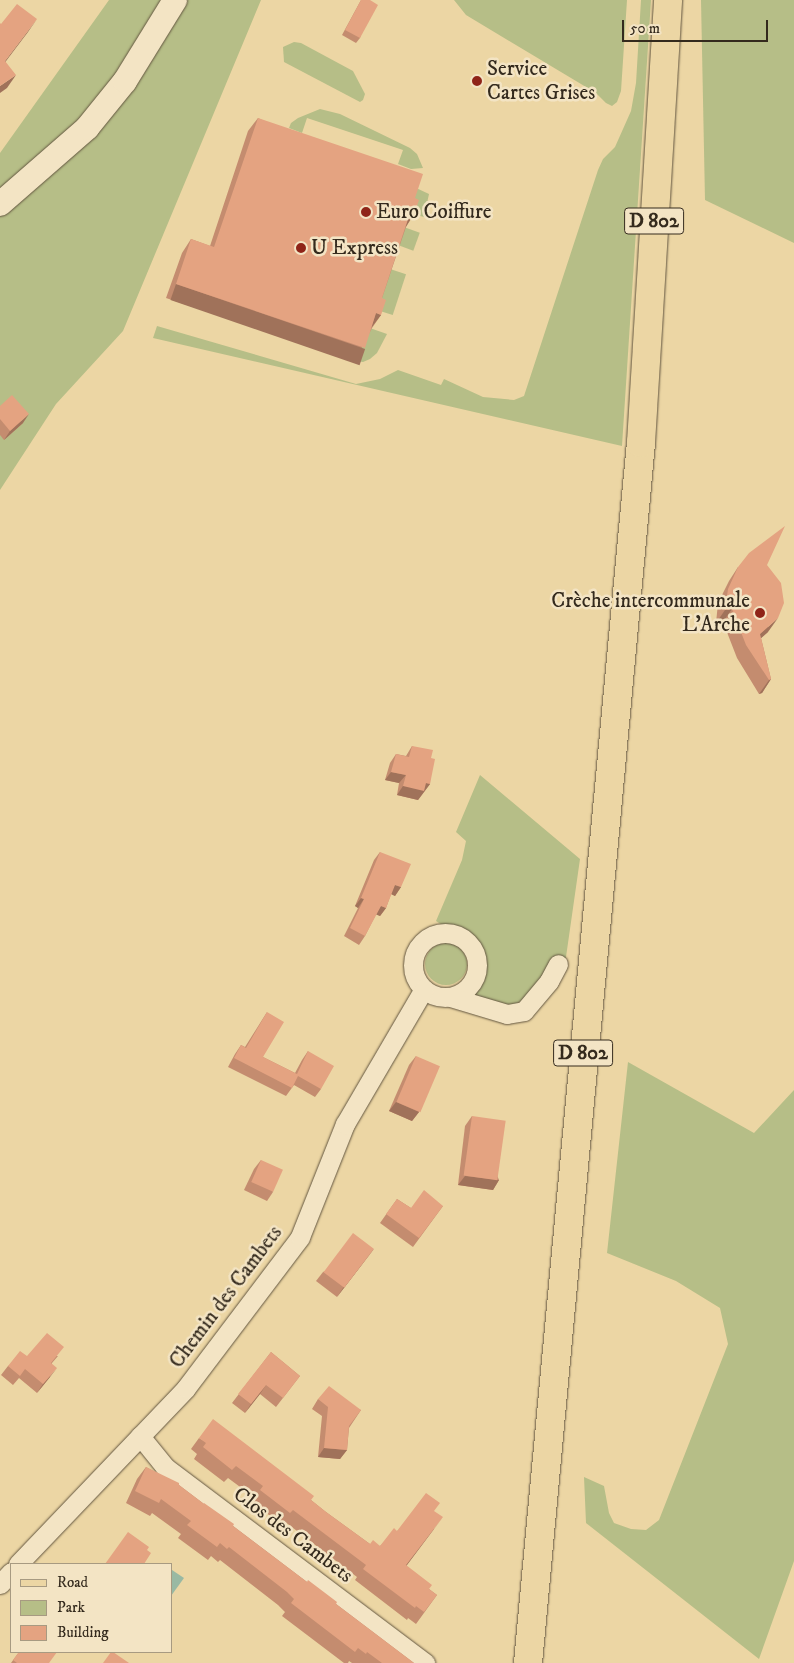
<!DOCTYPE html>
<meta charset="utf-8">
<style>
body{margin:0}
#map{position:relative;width:794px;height:1663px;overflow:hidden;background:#ecd6a4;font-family:"IM FELL DW Pica",serif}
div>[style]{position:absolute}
.green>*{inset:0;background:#b6be87;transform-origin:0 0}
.round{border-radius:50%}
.water>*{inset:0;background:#99b9a3}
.roads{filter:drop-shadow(0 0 1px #62553f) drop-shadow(0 0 1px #62553f)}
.minor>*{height:19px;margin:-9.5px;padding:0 9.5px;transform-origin:9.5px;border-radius:9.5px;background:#f3e4c4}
.minor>.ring{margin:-9.5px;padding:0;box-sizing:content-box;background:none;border:19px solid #f3e4c4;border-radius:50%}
.tertiary>*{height:24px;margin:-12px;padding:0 12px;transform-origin:12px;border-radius:12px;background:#f3e4c4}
.primary>*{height:28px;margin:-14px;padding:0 14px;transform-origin:14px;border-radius:14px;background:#ecd6a4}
.wall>*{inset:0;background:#c48c6f}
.shaded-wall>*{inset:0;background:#a0725a;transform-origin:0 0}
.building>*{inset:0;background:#e4a381;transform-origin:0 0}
.dots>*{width:14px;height:14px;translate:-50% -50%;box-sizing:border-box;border:2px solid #f3e4c4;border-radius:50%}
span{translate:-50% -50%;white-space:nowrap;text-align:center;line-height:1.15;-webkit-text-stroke:5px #f3e4c4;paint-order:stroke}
.shield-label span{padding:1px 4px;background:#f3e4c4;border:1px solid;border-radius:4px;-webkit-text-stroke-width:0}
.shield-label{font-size:20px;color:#342a1d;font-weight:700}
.poi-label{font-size:21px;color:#342a1d}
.left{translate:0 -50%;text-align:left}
.right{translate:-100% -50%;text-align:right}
.street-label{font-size:21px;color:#342a1d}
.legend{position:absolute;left:10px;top:1563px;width:162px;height:90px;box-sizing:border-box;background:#f3e4c4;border:1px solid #a79a81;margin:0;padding:6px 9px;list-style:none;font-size:15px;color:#342a1d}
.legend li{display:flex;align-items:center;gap:10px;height:25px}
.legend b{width:25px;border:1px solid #a79a81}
.scale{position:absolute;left:622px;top:20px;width:146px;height:22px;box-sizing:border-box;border:2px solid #342a1d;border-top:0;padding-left:6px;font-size:15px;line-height:18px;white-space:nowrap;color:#342a1d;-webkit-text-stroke:4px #f3e4c4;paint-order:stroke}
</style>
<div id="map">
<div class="green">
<i style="clip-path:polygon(109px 0,261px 0,123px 331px,56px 404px,0 490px,0 153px)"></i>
<i style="clip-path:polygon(454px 0,627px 0,621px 91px,617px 102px,612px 106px,606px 103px,596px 93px,466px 15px)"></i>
<i style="clip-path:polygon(641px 0,651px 0,622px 446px,153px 338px,157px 326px,356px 384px,380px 379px,398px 370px,441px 385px,444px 379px,483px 397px,514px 400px,524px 396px,598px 170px,603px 159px,615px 147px,631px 111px,636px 83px)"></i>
<i style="clip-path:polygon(701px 0,794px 0,794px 243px,705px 200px)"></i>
<i style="clip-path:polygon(294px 42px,301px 43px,353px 71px,365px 94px,363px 100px,360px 102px,284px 62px,283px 47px)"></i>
<i style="clip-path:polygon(320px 109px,340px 114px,410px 148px,417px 154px,423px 168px,411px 169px,398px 164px,403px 150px,307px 118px,302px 133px,289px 128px,291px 123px,298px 118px)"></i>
<i style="clip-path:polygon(414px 187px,429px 194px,424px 217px,406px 212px)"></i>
<i style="left:401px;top:226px;width:20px;height:19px;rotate:20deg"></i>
<i style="left:387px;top:268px;width:20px;height:43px;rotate:18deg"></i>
<i style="clip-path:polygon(367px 327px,387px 334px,377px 353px,370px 359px,363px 362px,355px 361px)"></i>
<i style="clip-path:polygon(480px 775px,580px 859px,565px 964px,534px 993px,506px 1010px,469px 997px,482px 976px,485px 961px,483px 949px,468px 931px,458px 927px,447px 928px,436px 921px,462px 860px,466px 841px,456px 832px)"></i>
<i class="round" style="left:425px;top:943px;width:42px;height:42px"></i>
<i style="clip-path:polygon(628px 1062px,754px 1133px,794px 1090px,794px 1561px,759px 1659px,586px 1523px,584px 1477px,604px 1486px,609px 1513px,614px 1523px,631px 1529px,646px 1530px,659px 1520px,728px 1344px,720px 1308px,676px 1281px,607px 1253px)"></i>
</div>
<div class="water">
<i style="clip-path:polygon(172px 1570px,184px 1578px,171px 1596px,171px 1571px)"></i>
</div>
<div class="roads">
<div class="minor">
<i class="ring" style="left:413px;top:933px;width:45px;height:45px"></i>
<i style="left:450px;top:997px;width:59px;rotate:16.6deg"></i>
<i style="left:507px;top:1014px;width:17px;rotate:-10deg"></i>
<i style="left:524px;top:1011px;width:39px;rotate:-50deg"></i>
<i style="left:549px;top:981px;width:19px;rotate:-62deg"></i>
<i style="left:140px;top:1436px;width:40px;rotate:51deg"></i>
<i style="left:165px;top:1467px;width:326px;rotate:37deg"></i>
<i style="left:18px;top:1564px;width:243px;rotate:-46.3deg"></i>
<i style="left:186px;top:1388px;width:189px;rotate:-52.9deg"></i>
<i style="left:300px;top:1237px;width:122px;rotate:-68.3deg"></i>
<i style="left:345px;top:1124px;width:156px;rotate:-59.7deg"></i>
<i style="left:0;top:1584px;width:16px;rotate:-47deg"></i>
</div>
<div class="tertiary">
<i style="left:0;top:204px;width:116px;rotate:-41.1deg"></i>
<i style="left:87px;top:128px;width:60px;rotate:-51deg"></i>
<i style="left:125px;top:81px;width:95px;rotate:-58.3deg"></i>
</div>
<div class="primary">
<i style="left:528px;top:1663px;width:1225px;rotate:-84.71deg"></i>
<i style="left:641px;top:443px;width:444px;rotate:-86.5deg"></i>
</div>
</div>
<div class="wall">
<i style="clip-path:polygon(361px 0,370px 0,360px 38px,356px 43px,342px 35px)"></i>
<i style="clip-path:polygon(258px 118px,415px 198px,414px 214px,406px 227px,382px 298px,381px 315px,372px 328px,355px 361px,166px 298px,182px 253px,191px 239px,210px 246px,248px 131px)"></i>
<i style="clip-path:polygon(0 406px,23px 423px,4px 440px,0 435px)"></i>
<i style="clip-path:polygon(767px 565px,768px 632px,761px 638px,771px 679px,762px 693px,759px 694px,737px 658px,723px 622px,716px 623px,718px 603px,729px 581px,738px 567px)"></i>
<i style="clip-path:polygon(412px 746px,431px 758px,430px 784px,418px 800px,397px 795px,399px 783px,385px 780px,390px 763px,396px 754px,406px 756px)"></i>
<i style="clip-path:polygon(380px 852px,401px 887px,395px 896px,391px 894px,386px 908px,380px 916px,376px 914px,365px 936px,359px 945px,344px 936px,358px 908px,355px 906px,374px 860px)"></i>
<i style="clip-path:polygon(267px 1012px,263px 1057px,295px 1073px,302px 1060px,308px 1051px,321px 1089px,315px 1097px,294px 1085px,286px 1096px,228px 1067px,235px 1054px,241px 1045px,245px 1047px)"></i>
<i style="clip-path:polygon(416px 1056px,419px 1112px,412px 1121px,389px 1111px,409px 1065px)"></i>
<i style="clip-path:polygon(472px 1116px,499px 1180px,493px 1190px,458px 1185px,465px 1126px)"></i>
<i style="clip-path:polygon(261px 1160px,273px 1192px,267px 1201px,244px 1190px,254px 1169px)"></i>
<i style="clip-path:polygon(397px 1199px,411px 1208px,443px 1206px,413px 1247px,380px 1223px)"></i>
<i style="clip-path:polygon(374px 1249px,337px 1297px,316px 1281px,323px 1272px)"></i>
<i style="clip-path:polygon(271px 1352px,300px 1376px,276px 1407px,260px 1394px,245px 1413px,232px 1403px)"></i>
<i style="clip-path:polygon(27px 1356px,58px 1356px,52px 1363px,50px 1377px,37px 1393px,19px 1378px,13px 1385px,1px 1375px,8px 1366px)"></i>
<i style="clip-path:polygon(318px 1399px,361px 1410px,349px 1428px,347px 1450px,340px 1459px,318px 1457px,322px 1416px,312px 1409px)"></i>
<i style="clip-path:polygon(199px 1438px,311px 1500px,326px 1512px,370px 1544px,380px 1546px,397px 1531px,435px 1512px,434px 1529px,406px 1566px,429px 1589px,437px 1595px,416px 1624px,408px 1618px,407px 1620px,355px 1580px,357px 1577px,284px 1521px,282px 1525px,252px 1502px,255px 1498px,228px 1478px,224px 1482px,194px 1459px,197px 1454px,191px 1449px)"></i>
<i style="clip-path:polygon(146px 1467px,179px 1485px,414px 1663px,352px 1663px,349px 1661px,348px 1663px,344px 1663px,282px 1616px,285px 1612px,278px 1605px,220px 1560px,218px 1562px,211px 1556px,208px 1560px,178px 1538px,181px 1534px,152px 1513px,150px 1516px,126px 1503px,137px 1479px)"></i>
<i style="clip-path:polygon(19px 1652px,49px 1663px,11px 1663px)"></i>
</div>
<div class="shaded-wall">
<i style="clip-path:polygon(37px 19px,28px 32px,0 69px,5px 61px)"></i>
<i style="clip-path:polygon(16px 75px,7px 88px,0 93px,0 86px)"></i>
<i style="clip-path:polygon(410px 213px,414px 214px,405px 228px)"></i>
<i style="left:176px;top:284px;width:200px;height:17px;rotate:19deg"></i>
<i style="clip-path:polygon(376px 313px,381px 315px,371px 328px)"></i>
<i style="clip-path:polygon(29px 414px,23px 423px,4px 440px,10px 431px)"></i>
<i style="clip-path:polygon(732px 609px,723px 622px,716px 623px,725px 610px)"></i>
<i style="clip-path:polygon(778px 618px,768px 632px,751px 647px,760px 634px)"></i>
<i style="clip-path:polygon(771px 679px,762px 693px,759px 694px,769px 680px)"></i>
<i style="clip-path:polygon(391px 772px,406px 775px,399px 783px,385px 780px)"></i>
<i style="clip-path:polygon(426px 783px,430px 784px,418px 800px,397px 795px,403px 786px)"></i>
<i style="clip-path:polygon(395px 885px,401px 887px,395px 896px,389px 893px)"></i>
<i style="clip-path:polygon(361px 898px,364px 899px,358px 908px,355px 906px)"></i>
<i style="clip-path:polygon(381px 906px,386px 908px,380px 916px,375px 914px)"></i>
<i style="clip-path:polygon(396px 1102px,419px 1112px,412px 1121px,389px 1111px)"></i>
<i style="clip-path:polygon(465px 1176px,499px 1180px,493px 1190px,458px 1185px)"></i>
<i style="clip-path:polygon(374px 1249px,367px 1258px,337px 1297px,343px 1288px)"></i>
<i style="clip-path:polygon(57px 1368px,50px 1377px,37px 1393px,43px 1384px)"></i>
<i style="clip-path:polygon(266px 1385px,260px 1394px,245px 1413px,251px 1404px)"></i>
<i style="clip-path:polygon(324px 1448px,347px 1450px,340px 1459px,318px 1457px)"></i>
<i style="clip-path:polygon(443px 1517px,398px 1577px,406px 1565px)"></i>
</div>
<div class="building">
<i style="clip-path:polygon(361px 0,370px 0,378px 5px,360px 38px,345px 30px)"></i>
<i style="clip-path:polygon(17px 4px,37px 19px,5px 61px,16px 75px,0 86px,0 23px,1px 24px)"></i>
<i style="clip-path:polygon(258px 118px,423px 174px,415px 198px,419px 200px,414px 214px,410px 213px,382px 298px,386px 300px,381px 315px,376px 313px,365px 348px,176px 284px,191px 239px,214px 247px)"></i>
<i style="clip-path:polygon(12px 395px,29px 414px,10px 431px,0 419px,0 406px)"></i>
<i style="clip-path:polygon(785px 526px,767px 565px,781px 583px,784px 603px,778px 618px,760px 634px,771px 679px,769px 680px,746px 645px,732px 609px,725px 610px,728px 589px,738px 567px,749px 553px)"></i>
<i style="clip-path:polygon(412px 746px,433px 750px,431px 758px,435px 759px,430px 784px,426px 783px,424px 791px,403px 786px,406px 775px,391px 772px,396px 754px,409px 757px)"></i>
<i style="clip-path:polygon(380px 852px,411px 864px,401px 887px,395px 885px,386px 908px,381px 906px,365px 936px,350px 928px,364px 899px,361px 898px)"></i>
<i style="clip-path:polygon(267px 1012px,284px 1022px,263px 1057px,297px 1074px,308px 1051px,334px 1066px,321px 1089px,298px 1076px,292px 1088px,234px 1058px,241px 1045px,246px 1048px)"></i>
<i style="left:416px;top:1056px;width:26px;height:50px;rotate:23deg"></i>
<i style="left:472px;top:1116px;width:34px;height:60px;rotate:8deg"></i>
<i style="left:261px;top:1160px;width:24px;height:24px;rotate:24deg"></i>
<i style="clip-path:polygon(424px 1190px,443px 1206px,419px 1238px,386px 1214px,397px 1199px,411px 1208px)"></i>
<i style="left:353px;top:1233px;width:26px;height:49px;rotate:37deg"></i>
<i style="clip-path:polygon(47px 1333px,64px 1347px,51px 1363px,57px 1368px,43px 1384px,25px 1369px,20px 1376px,8px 1366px,20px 1351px,27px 1356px)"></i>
<i style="clip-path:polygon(271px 1352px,300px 1376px,283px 1398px,266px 1385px,251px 1404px,238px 1394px)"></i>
<i style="clip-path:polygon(329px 1386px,361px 1410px,349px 1426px,347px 1450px,324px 1448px,328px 1407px,318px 1399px)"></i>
<i style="clip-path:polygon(213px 1419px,314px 1496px,311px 1500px,326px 1512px,370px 1544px,373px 1540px,380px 1546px,394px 1528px,397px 1531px,426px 1493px,440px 1503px,434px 1511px,443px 1517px,406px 1565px,432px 1585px,429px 1589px,437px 1595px,424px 1612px,416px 1606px,415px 1608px,363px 1569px,366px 1565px,293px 1510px,290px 1513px,260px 1490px,263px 1486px,236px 1466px,232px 1470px,203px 1447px,206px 1443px,199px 1438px)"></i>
<i style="clip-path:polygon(146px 1467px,179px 1483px,179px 1485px,204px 1504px,204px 1503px,234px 1524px,233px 1526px,307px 1582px,308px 1580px,337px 1602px,336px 1604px,414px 1663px,382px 1663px,367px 1652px,366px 1654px,358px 1648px,355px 1652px,291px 1603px,294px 1599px,287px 1592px,229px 1547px,227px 1549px,220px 1543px,217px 1547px,187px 1525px,191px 1521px,161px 1499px,159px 1503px,135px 1491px)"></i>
<i style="clip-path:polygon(128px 1532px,149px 1547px,147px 1550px,151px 1553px,144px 1564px,105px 1564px)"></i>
<i style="clip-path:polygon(19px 1652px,57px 1652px,49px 1663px,17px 1663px,13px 1660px)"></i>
<i style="clip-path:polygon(111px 1652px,113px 1652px,129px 1663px,103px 1663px)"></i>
</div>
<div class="dots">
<i style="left:477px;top:81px;background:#8f2418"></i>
<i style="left:366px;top:212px;background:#8f2418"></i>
<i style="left:301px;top:248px;background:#8f2418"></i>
<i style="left:760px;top:613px;background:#8f2418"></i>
</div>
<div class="shield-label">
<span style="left:654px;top:221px">D 802</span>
<span style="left:583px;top:1053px">D 802</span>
</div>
<div class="poi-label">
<span class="left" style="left:487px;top:81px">Service<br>Cartes Grises</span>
<span class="left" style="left:376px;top:212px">Euro Coiffure</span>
<span class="left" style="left:311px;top:248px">U Express</span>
<span class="right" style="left:750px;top:613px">Crèche intercommunale<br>L'Arche</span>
</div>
<div class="street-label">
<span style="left:226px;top:1297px;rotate:-53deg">Chemin des Cambets</span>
<span style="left:293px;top:1535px;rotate:37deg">Clos des Cambets</span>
</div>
<ul class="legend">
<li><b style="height:6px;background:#ecd6a4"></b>Road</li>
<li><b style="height:14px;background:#b6be87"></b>Park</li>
<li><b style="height:14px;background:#e4a381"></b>Building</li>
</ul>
<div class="scale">50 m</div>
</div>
